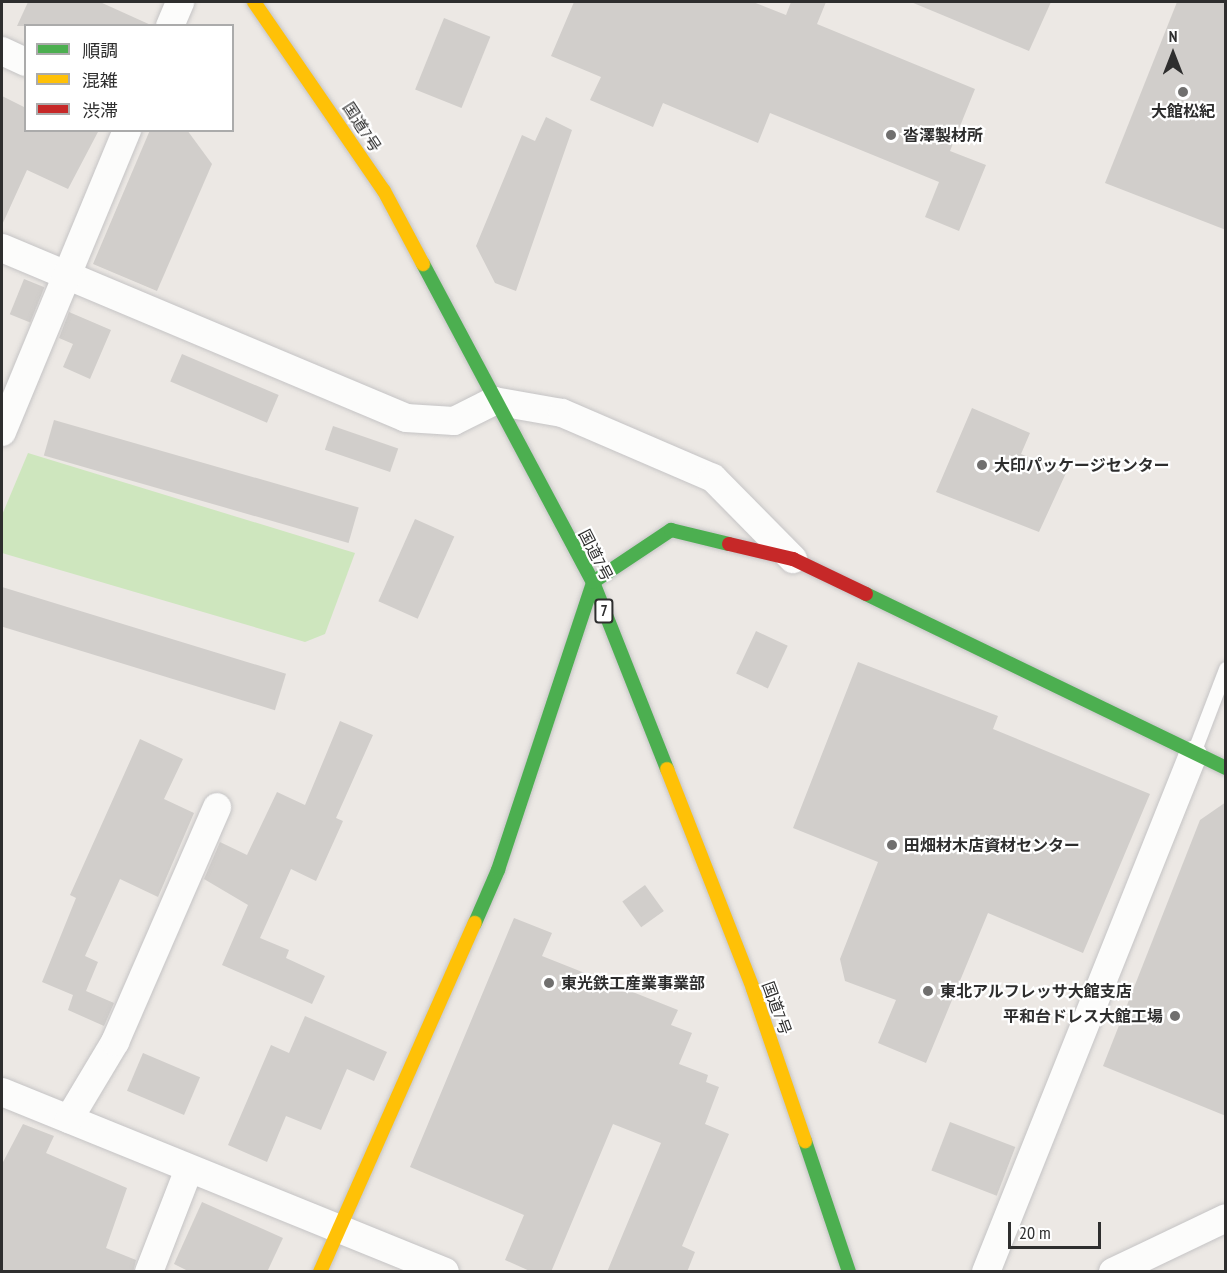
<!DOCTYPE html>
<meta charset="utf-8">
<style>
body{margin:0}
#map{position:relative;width:1227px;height:1273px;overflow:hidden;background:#ece8e4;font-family:"PT Sans Narrow","Noto Sans JP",sans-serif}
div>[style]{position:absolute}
.green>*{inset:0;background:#cee6be}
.building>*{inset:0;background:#d1cecb;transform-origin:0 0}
.roads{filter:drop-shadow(0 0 2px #c5c4c5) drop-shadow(0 0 2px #c5c4c5)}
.lane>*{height:14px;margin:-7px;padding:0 7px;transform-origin:7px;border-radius:7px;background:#fcfcfb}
.street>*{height:28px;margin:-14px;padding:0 14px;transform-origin:14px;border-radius:14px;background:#fcfcfb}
.fast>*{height:14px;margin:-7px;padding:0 7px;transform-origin:7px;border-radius:7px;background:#4caf50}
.slow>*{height:14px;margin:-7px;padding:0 7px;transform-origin:7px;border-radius:7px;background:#ffc107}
.jam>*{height:14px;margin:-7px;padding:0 7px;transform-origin:7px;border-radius:7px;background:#c62828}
.dots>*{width:16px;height:16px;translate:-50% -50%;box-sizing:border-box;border:3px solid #fff;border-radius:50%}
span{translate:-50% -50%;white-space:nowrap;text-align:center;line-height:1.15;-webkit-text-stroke:4.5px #fff;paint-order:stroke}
.shield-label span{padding:2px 4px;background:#fff;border:2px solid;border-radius:4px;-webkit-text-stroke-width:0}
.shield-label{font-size:15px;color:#2e2e2e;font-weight:700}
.poi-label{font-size:16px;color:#2e2e2e;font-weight:700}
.left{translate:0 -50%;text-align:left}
.right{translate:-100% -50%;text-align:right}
.street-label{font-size:16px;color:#2e2e2e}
.frame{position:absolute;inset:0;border:3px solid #2e2e2e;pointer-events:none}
.legend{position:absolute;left:24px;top:24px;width:210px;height:108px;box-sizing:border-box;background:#fff;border:2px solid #ababab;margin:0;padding:8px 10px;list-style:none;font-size:18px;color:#2e2e2e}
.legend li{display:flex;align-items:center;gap:12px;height:30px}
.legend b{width:30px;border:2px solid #ababab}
.north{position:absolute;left:1143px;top:24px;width:60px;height:60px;-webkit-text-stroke:4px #fff;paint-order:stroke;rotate:0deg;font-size:16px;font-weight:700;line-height:24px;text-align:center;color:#2e2e2e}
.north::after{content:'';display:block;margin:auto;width:21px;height:27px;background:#2e2e2e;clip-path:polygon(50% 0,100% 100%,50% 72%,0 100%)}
.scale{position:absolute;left:1008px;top:1222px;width:93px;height:27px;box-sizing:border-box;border:3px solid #2e2e2e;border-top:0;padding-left:8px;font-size:18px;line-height:21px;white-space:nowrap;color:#2e2e2e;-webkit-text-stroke:4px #fff;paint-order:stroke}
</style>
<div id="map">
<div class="green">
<i style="clip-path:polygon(28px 453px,355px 553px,325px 634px,305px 642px,2px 553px,2px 515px)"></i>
</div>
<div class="building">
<i style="clip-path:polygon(28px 2px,100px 2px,153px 26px,17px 26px)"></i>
<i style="clip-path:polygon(574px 2px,753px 2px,786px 15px,791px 2px,826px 2px,817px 24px,975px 89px,950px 151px,986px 165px,959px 231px,925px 217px,939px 182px,770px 113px,758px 143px,663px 103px,653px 127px,590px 100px,601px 77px,551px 56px)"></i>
<i style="clip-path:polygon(911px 2px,1051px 2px,1029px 51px)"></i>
<i style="clip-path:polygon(1177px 2px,1226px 2px,1226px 230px,1105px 183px)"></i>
<i style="left:444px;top:18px;width:50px;height:77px;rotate:22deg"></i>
<i style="clip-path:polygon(2px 96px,26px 108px,26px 130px,99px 130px,68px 189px,27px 170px,2px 225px)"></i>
<i style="clip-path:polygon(546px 117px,572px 130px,516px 291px,495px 283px,476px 246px,522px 135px,535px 141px)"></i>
<i style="clip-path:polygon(150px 130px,187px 130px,212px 164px,157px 291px,93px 264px)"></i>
<i style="left:24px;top:279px;width:22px;height:38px;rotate:22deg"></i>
<i style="clip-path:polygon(69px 312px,111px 330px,90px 379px,63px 367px,73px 344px,59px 338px)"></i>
<i style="left:182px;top:354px;width:105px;height:30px;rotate:23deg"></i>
<i style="clip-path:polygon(972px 408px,1030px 433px,1021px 454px,1066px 473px,1039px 532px,936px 492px)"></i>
<i style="left:54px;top:420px;width:317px;height:37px;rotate:16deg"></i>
<i style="left:333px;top:426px;width:69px;height:25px;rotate:19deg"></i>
<i style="left:415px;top:519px;width:43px;height:90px;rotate:24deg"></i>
<i style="left:2px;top:587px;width:297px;height:38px;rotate:17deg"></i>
<i style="left:756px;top:631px;width:35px;height:47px;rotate:25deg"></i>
<i style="clip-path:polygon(858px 662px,998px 716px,993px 729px,1150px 794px,1083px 953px,988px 913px,926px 1063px,878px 1043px,896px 1000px,845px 981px,840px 959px,878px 862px,793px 828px)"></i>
<i style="clip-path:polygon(340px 721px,373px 735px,336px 818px,343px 821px,316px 881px,291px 869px,260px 938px,289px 950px,286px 958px,325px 976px,312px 1004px,222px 965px,248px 905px,204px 879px,220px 842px,247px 855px,277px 792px,305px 805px)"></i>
<i style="clip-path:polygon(140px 739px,183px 759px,164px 799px,194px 813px,158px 897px,120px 879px,85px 956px,98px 962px,86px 991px,114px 1003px,104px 1026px,68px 1010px,73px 995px,42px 982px,76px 898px,70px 895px)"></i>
<i style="clip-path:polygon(1226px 802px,1226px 1116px,1103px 1066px,1200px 820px)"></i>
<i style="left:645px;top:885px;width:32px;height:28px;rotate:54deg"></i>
<i style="clip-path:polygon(514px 918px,552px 933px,542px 956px,678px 1010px,671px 1025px,692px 1033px,679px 1064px,708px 1075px,706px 1082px,719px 1087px,705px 1124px,729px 1134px,682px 1246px,695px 1252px,687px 1272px,607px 1272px,661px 1143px,613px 1124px,551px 1272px,532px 1272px,505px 1260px,524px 1215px,410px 1167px)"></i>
<i style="clip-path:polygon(305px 1016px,387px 1052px,374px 1081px,347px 1069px,321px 1130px,286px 1116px,267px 1162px,228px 1145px,271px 1045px,289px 1053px)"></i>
<i style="left:143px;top:1053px;width:62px;height:41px;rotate:23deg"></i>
<i style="left:950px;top:1122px;width:70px;height:52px;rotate:21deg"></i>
<i style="clip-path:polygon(23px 1124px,54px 1136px,46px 1153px,127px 1188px,106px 1248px,136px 1260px,133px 1272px,2px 1272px,2px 1164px)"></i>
<i style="clip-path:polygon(202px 1202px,283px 1238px,267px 1272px,190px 1272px,174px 1264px)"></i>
</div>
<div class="roads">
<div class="lane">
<i style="left:1194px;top:753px;width:90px;rotate:-69.1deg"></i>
</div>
<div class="street">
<i style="left:170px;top:26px;width:26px;rotate:-67deg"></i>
<i style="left:2px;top:51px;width:26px;rotate:25deg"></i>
<i style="left:2px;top:248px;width:438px;rotate:22.8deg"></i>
<i style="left:406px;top:418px;width:48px;rotate:3.6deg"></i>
<i style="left:454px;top:421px;width:45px;rotate:-26.6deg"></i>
<i style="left:494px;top:401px;width:69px;rotate:10deg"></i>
<i style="left:562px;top:413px;width:164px;rotate:23.3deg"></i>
<i style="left:713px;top:478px;width:114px;rotate:45.4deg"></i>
<i style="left:2px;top:432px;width:327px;rotate:-67.5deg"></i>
<i style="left:2px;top:1092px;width:478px;rotate:22.1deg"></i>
<i style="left:69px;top:1119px;width:90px;rotate:-59.1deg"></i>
<i style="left:115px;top:1042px;width:256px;rotate:-66.5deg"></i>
<i style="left:149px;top:1272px;width:110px;rotate:-68.8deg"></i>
<i style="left:986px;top:1272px;width:557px;rotate:-68.18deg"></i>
<i style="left:1113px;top:1272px;width:125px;rotate:-25.5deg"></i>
</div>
<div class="fast">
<i style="left:423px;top:264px;width:361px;rotate:61.9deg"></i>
<i style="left:593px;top:582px;width:201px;rotate:68.4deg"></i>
<i style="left:866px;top:594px;width:400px;rotate:25.8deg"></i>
<i style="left:475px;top:923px;width:58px;rotate:-66.5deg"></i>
<i style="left:498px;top:870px;width:303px;rotate:-71.7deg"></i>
<i style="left:593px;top:582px;width:94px;rotate:-33.7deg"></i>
<i style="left:671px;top:530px;width:60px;rotate:13.6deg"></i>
<i style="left:805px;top:1141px;width:138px;rotate:71.4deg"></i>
</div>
<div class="slow">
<i style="left:254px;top:2px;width:229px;rotate:55.5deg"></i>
<i style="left:384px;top:191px;width:83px;rotate:61.9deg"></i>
<i style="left:667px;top:769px;width:236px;rotate:68.6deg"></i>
<i style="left:753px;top:989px;width:161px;rotate:71.1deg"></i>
<i style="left:320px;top:1272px;width:382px;rotate:-66.1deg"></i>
</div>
<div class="jam">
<i style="left:729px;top:544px;width:66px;rotate:13.2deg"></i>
<i style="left:793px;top:559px;width:81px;rotate:25.6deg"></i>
</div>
</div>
<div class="dots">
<i style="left:1183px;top:92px;background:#706f6e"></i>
<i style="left:891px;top:135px;background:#706f6e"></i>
<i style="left:982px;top:465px;background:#706f6e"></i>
<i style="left:892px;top:845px;background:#706f6e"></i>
<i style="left:549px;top:983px;background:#706f6e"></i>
<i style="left:928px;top:991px;background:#706f6e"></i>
<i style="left:1175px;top:1016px;background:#706f6e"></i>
</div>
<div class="shield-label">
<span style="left:604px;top:611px">7</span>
</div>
<div class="poi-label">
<span style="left:1183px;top:111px">大館松紀</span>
<span class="left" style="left:903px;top:135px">沓澤製材所</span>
<span class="left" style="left:994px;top:465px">大印パッケージセンター</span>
<span class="left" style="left:904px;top:845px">田畑材木店資材センター</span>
<span class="left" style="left:561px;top:983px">東光鉄工産業事業部</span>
<span class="left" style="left:940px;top:991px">東北アルフレッサ大館支店</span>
<span class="right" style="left:1163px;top:1016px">平和台ドレス大館工場</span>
</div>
<div class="street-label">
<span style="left:362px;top:127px;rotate:57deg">国道7号</span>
<span style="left:596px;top:555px;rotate:63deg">国道7号</span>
<span style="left:777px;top:1008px;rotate:70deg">国道7号</span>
</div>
<div class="frame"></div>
<ul class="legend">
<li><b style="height:8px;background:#4caf50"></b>順調</li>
<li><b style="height:8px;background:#ffc107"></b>混雑</li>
<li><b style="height:8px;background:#c62828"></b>渋滞</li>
</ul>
<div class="north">N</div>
<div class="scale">20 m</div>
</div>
